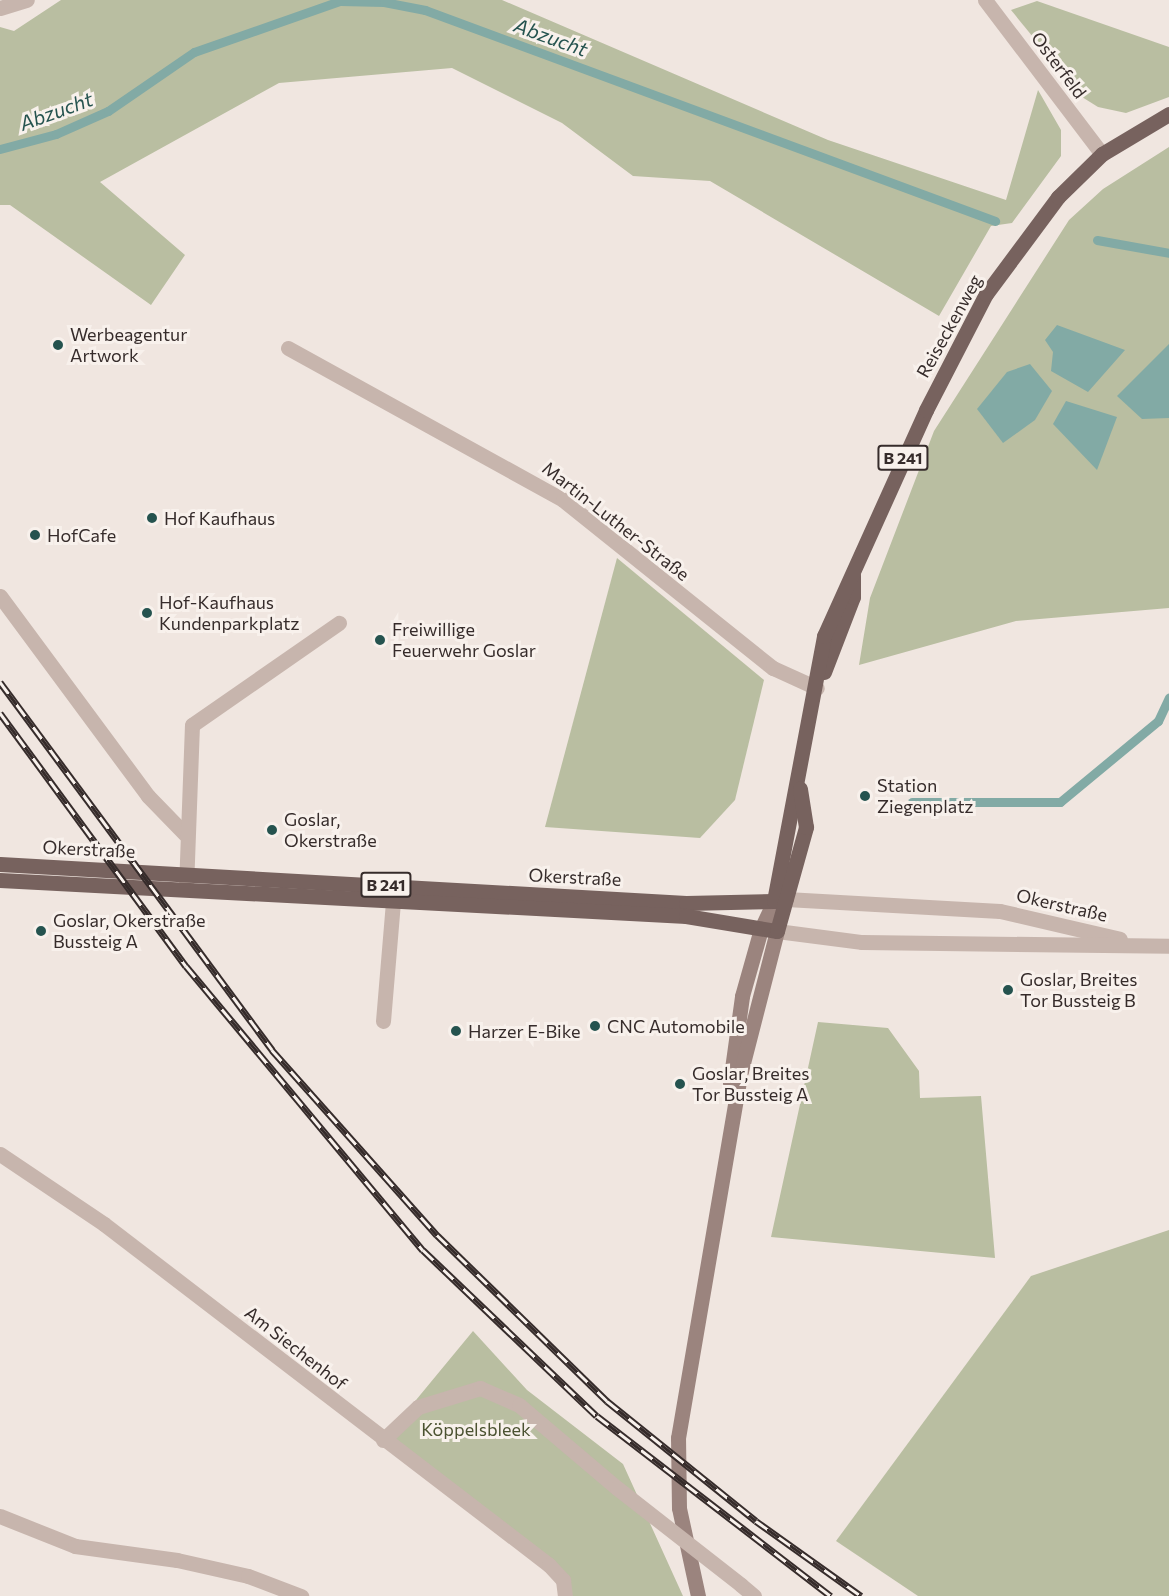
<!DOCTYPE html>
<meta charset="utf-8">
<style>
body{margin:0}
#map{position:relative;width:1169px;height:1596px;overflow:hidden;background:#f0e6e0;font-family:Commissioner,sans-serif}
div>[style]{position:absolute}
.green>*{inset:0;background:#b9bea1}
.water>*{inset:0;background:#82aaa5}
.stream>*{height:9px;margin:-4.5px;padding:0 4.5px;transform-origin:4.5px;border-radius:4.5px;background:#82aaa5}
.lane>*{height:15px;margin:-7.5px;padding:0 7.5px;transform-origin:7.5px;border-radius:7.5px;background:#c7b5ad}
.street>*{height:15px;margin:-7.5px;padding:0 7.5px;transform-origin:7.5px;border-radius:7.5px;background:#c7b5ad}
.secondary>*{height:15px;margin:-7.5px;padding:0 7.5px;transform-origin:7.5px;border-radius:7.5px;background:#9b847e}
.primary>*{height:15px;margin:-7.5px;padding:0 7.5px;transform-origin:7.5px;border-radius:7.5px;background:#77625e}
.rail>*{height:7px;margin-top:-3.5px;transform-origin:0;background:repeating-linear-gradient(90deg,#f8f1ec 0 14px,#362c2b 0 28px);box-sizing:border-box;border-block:2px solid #362c2b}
.street-bridge>*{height:15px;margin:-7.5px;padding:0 7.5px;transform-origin:7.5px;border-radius:7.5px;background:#c7b5ad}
.dots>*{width:16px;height:16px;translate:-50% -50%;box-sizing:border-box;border:3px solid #f8f1ec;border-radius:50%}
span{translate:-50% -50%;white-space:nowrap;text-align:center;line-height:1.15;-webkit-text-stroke:6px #f8f1ec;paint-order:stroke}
.shield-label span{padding:2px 4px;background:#f8f1ec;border:2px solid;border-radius:4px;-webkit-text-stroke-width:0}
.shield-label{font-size:16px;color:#362c2b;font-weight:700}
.street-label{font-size:18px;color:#362c2b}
.poi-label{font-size:18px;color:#362c2b}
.left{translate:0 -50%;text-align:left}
.park-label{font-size:18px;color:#4b5231}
.water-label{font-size:20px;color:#25534f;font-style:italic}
</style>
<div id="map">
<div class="green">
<i style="clip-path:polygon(61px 0,502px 0,828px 140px,1006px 200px,1038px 90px,1061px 130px,1061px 156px,1012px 223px,991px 226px,939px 316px,710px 181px,633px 176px,562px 123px,452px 68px,279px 83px,100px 182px,185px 255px,151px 305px,10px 205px,0 205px,0 27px,14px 31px)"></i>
<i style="clip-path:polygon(1037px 1px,1169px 47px,1169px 97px,1126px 113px,1098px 107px,1082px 97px,1011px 10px)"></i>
<i style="clip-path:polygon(1169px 147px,1169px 608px,1016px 621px,859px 665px,870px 598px,934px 431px,1069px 220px,1103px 189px)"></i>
<i style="clip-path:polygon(617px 558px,764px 680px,735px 800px,700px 838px,545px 827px)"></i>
<i style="clip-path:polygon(818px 1022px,888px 1028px,919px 1071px,920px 1098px,981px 1096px,995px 1258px,771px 1237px)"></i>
<i style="clip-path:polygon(1169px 1230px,1169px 1596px,918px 1596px,836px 1541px,1031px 1276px)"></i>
<i style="clip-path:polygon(473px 1331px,527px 1390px,623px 1464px,683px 1596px,565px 1596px,563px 1580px,383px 1440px)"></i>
</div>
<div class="water">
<i style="clip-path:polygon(1057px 325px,1125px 350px,1088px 392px,1051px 371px,1053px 352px,1045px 340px)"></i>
<i style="clip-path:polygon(1169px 344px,1169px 418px,1142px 419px,1117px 396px)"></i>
<i style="clip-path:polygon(1030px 364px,1052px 391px,1035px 420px,1003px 443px,977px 409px,1007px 372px)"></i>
<i style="clip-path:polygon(1066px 401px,1117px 417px,1097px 470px,1053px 424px)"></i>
</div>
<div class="stream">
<i style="left:0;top:149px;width:58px;rotate:-15deg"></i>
<i style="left:56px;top:134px;width:57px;rotate:-23.9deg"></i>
<i style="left:108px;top:111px;width:104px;rotate:-34.5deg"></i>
<i style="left:194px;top:52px;width:155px;rotate:-19.3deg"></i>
<i style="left:340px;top:1px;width:44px;rotate:1.3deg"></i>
<i style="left:384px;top:2px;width:42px;rotate:11deg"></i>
<i style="left:425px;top:10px;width:608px;rotate:20.31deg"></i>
<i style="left:1097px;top:240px;width:73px;rotate:10.2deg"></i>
<i style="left:912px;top:802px;width:148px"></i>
<i style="left:1060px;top:802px;width:127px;rotate:-39.6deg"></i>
<i style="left:1158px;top:721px;width:26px;rotate:-65deg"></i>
</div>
<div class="lane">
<i style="left:0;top:596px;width:249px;rotate:53.5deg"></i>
<i style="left:148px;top:796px;width:53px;rotate:45.8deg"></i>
<i style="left:186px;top:888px;width:163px;rotate:-87.9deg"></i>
<i style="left:192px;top:725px;width:179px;rotate:-34.8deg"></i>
<i style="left:383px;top:1021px;width:132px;rotate:-85.2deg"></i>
</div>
<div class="street">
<i style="left:985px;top:0;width:193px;rotate:52.8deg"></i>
<i style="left:0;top:8px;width:28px;rotate:-17deg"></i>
<i style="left:288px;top:348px;width:314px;rotate:28.9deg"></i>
<i style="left:563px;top:500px;width:269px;rotate:38.7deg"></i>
<i style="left:773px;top:668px;width:48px;rotate:24.4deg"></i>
<i style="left:786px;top:899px;width:214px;rotate:3.2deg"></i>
<i style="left:1000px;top:911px;width:123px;rotate:13.1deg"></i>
<i style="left:777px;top:931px;width:86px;rotate:7.4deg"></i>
<i style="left:862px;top:942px;width:307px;rotate:0.7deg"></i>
<i style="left:0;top:1154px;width:125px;rotate:33.9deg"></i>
<i style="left:104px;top:1224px;width:561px;rotate:37.46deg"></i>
<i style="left:549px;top:1565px;width:21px;rotate:47deg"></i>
<i style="left:563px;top:1580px;width:16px;rotate:83deg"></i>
<i style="left:383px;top:1440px;width:48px;rotate:-43.3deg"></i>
<i style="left:418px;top:1407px;width:65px;rotate:-17deg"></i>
<i style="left:480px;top:1388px;width:43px;rotate:23.6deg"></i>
<i style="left:519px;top:1405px;width:128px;rotate:40.3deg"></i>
<i style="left:0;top:1516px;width:81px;rotate:21.8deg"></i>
<i style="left:75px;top:1546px;width:103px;rotate:7.8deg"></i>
<i style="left:177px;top:1560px;width:73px;rotate:12.7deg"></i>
<i style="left:248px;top:1576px;width:57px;rotate:20.7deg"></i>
<i style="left:741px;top:1585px;width:17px;rotate:40deg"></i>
</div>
<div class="secondary">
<i style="left:730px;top:1083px;width:88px;rotate:-82.1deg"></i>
<i style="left:742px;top:996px;width:70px;rotate:-74.2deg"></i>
<i style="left:761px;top:929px;width:31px;rotate:-65deg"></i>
<i style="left:774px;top:901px;width:12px;rotate:-9deg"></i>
<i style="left:698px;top:1596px;width:90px;rotate:-102.2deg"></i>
<i style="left:679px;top:1508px;width:70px;rotate:-90.8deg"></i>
<i style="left:678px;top:1438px;width:372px;rotate:-80.3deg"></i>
<i style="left:741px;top:1071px;width:145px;rotate:-75.6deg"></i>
</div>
<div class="primary">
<i style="left:824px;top:672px;width:80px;rotate:-68.9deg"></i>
<i style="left:853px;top:597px;width:22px;rotate:-90deg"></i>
<i style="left:0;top:864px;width:687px;rotate:3.25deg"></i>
<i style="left:686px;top:903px;width:88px;rotate:-1.3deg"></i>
<i style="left:774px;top:901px;width:270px;rotate:-79.3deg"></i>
<i style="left:824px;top:636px;width:248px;rotate:-65.7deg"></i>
<i style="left:926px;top:410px;width:131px;rotate:-62.7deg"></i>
<i style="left:986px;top:294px;width:121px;rotate:-53.4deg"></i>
<i style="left:1058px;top:197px;width:62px;rotate:-44.3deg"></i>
<i style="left:1102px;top:154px;width:78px;rotate:-30.8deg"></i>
<i style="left:0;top:880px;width:687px;rotate:3deg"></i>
<i style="left:686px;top:916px;width:92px;rotate:9.4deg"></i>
<i style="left:777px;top:931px;width:108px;rotate:-74.4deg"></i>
<i style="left:806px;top:827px;width:39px;rotate:-99deg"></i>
</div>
<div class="rail">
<i style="left:0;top:682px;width:458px;rotate:53.5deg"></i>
<i style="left:272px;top:1050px;width:248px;rotate:48.3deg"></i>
<i style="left:437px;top:1235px;width:238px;rotate:44.3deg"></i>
<i style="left:607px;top:1401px;width:191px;rotate:38.8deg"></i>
<i style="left:756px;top:1521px;width:129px;rotate:35.5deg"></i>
<i style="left:0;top:713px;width:314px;rotate:53.7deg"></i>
<i style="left:186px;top:966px;width:370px;rotate:50.2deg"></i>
<i style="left:423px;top:1250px;width:240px;rotate:43.7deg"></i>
<i style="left:597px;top:1416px;width:295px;rotate:37.6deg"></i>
</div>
<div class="street-bridge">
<i style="left:617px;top:1488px;width:157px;rotate:38deg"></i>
</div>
<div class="dots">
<i style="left:58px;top:345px;background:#25534f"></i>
<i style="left:152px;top:518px;background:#25534f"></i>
<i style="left:35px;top:535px;background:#25534f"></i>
<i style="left:147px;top:613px;background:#25534f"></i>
<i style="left:380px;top:640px;background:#25534f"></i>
<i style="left:865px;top:796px;background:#25534f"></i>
<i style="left:272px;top:830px;background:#25534f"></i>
<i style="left:41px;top:931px;background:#25534f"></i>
<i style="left:1008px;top:990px;background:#25534f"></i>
<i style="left:595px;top:1026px;background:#25534f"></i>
<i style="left:456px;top:1031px;background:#25534f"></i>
<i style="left:680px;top:1084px;background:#25534f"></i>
</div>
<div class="shield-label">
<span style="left:903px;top:458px">B 241</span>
<span style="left:386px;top:885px">B 241</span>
</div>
<div class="street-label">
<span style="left:1059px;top:65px;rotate:53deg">Osterfeld</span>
<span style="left:949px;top:326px;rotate:-61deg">Reiseckenweg</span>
<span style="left:616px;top:521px;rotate:38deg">Martin-Luther-Straße</span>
<span style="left:89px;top:849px;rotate:3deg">Okerstraße</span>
<span style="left:575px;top:877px;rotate:3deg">Okerstraße</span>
<span style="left:1062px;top:905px;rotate:13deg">Okerstraße</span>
<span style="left:296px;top:1348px;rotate:38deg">Am Siechenhof</span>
</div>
<div class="poi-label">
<span class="left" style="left:70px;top:345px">Werbeagentur<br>Artwork</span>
<span class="left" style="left:164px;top:518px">Hof Kaufhaus</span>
<span class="left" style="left:47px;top:535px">HofCafe</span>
<span class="left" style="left:159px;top:613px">Hof-Kaufhaus<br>Kundenparkplatz</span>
<span class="left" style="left:392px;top:640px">Freiwillige<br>Feuerwehr Goslar</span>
<span class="left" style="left:877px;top:796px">Station<br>Ziegenplatz</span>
<span class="left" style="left:284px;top:830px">Goslar,<br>Okerstraße</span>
<span class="left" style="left:53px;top:931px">Goslar, Okerstraße<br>Bussteig A</span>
<span class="left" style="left:1020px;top:990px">Goslar, Breites<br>Tor Bussteig B</span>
<span class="left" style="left:607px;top:1026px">CNC Automobile</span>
<span class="left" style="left:468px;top:1031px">Harzer E-Bike</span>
<span class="left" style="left:692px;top:1084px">Goslar, Breites<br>Tor Bussteig A</span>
</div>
<div class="park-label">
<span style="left:476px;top:1429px">Köppelsbleek</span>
</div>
<div class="water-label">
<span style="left:551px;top:37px;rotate:20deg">Abzucht</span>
<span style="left:56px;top:111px;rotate:-20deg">Abzucht</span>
</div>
</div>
